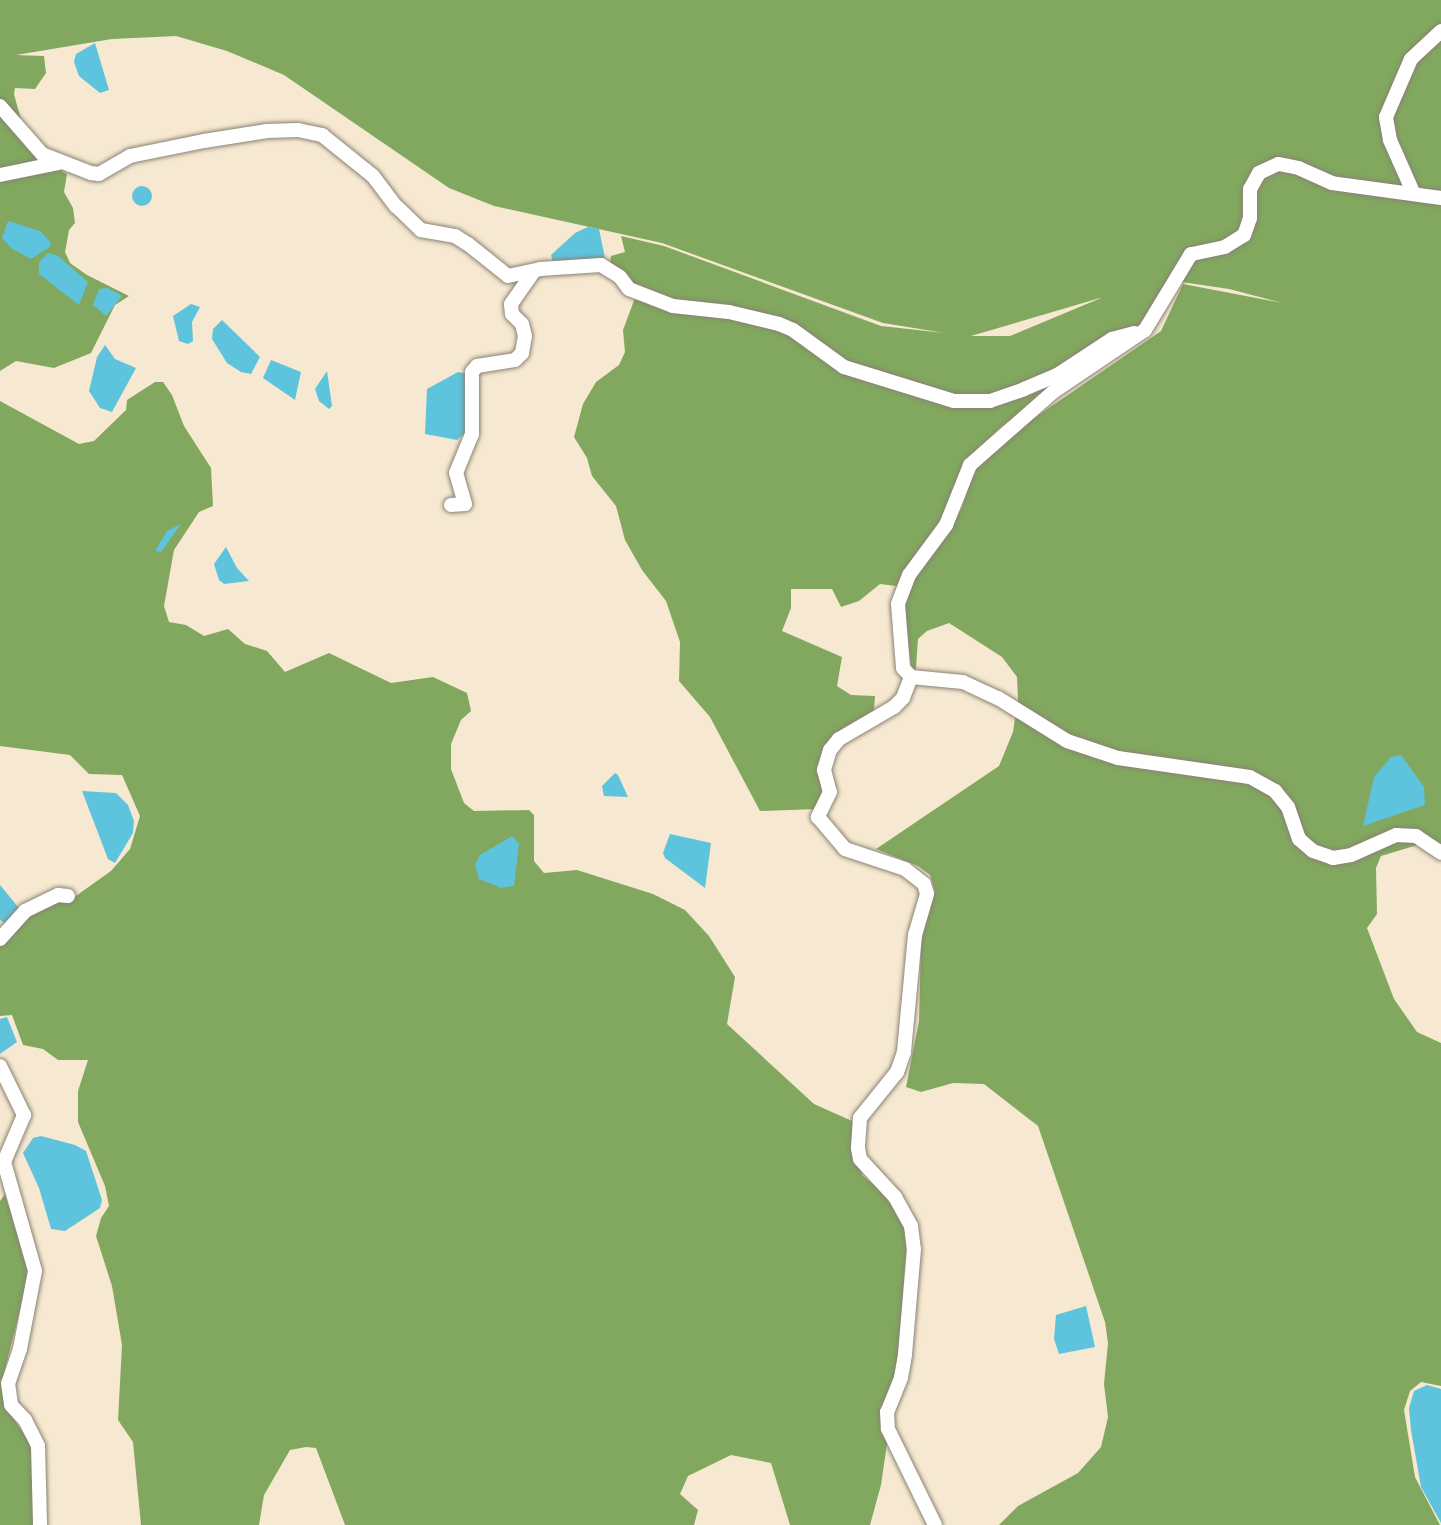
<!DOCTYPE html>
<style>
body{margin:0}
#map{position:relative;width:1441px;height:1525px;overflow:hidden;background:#f7e9d1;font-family:"Architects Daughter",sans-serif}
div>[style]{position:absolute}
.forest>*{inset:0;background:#81a85e}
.water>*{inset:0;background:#5ec3dc}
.round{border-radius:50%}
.roads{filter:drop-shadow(0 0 2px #8a8276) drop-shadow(0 0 2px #8a8276)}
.street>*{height:14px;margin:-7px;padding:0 7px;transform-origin:7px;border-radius:7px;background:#fff}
span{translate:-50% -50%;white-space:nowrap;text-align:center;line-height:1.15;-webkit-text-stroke:6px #fcf5e5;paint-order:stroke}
</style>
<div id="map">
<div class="forest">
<i style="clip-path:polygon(evenodd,0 0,1441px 0,1441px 844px,1434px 840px,1381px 856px,1376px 868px,1377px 914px,1367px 928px,1394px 999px,1417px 1032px,1441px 1043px,1441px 1386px,1421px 1382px,1410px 1391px,1404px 1410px,1415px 1477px,1440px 1525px,999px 1525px,1018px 1506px,1078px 1473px,1101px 1447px,1108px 1417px,1104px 1384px,1108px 1343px,1105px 1322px,1038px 1126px,984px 1084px,953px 1083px,921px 1092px,906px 1087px,919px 1021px,921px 941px,935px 891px,930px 875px,918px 866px,876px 849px,999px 766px,1013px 732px,1018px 699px,1017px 677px,1002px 657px,949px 623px,927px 631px,918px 639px,916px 668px,912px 671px,903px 603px,908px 585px,947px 534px,962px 507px,975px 469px,1005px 438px,1161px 331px,1183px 284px,1283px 303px,1229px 289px,1168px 280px,1143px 325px,1001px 427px,974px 452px,944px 516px,896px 586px,880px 584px,859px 601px,841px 607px,832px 589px,791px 589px,791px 608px,782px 631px,842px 657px,837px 686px,851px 695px,875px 696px,874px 710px,837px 734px,822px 752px,819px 769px,826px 788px,818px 809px,760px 811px,710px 717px,679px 681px,680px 642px,666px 601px,642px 570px,625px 540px,616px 506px,592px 476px,587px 458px,574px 437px,583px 404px,596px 382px,619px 365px,625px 352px,623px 330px,635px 298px,610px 265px,611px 256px,625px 252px,621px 236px,664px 246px,881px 326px,945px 333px,883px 323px,662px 243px,494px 206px,449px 188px,284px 75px,227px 51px,176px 36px,112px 39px,16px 55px,44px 56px,46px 73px,35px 89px,15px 88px,14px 94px,21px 120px,47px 163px,67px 174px,64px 192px,73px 208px,75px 223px,69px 230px,65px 252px,70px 263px,87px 275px,129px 296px,115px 305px,91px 353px,54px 368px,16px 361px,0 371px,0 0,1101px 298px,1010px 336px,971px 336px,1100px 298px,1101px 298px)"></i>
<i style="clip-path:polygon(155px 382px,163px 382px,172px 395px,184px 426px,211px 468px,213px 506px,199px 512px,174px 550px,164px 606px,169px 622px,186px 625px,204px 636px,228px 629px,245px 644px,267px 651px,285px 672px,329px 653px,391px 683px,433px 677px,467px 693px,471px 711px,461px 720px,451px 744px,451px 769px,464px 803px,474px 811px,529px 810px,534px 815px,534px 861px,544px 873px,577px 870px,653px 894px,685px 910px,709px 936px,735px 977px,727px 1024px,814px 1104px,852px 1121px,853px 1155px,863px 1176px,893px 1201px,908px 1226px,897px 1375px,881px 1485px,870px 1525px,790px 1525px,771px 1463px,731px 1455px,688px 1476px,680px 1494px,698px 1510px,694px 1525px,345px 1525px,316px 1448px,306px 1447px,290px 1450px,264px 1495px,259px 1525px,141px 1525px,133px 1442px,118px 1420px,122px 1345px,112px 1286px,96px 1236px,101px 1218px,109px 1206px,105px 1186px,78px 1122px,78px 1091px,88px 1060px,58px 1060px,43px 1049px,23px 1045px,12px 1015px,0 1016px,0 946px,20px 926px,25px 914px,73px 898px,111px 871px,130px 849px,140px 816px,122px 775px,89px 774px,70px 755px,0 746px,0 401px,79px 444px,94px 441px,126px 410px,127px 400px)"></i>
<i style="clip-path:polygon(5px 1194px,29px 1274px,2px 1381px,12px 1417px,34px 1448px,36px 1525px,0 1525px,0 1201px)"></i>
</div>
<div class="water">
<i style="clip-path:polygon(95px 43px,109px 90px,100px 93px,79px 76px,74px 62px,76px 54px)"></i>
<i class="round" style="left:132px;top:186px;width:20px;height:20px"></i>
<i style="clip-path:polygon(8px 221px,40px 231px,51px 243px,50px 247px,31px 259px,11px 248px,2px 238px)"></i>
<i style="clip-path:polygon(588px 227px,599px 229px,605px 258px,553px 262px,551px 255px,575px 233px)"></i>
<i style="clip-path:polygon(48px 253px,58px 256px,88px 282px,79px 305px,39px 274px,39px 262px)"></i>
<i style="clip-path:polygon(107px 288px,122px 296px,106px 316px,93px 305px,99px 289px)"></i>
<i style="clip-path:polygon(191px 304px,200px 307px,192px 322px,193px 341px,188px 344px,179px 341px,173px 316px)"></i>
<i style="clip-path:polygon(222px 320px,260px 357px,251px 374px,241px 372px,227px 363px,212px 339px,213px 329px)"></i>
<i style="clip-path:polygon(105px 345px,115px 359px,136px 368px,112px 412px,100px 408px,89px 391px,97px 357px)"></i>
<i style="clip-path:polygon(271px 360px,301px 372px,295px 400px,263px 378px)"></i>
<i style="clip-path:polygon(327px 371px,332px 406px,329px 409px,319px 401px,315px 389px)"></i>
<i style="clip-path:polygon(458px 372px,468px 374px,469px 426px,464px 434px,457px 440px,425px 434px,427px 389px)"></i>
<i style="clip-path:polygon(181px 524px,161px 552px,155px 551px,167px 531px)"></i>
<i style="clip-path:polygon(226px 547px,237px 568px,249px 581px,224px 584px,219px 580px,214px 564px)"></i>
<i style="clip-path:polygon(1401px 755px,1424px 787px,1425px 805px,1363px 826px,1374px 777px,1391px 757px)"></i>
<i style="clip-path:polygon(615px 773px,618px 775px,628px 797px,604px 796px,602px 786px)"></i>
<i style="clip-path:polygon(82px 791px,116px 793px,128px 805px,134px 821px,133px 833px,115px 863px,108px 859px)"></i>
<i style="clip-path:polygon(670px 834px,711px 843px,705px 888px,665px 858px,663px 853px)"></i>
<i style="clip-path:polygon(512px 836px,519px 844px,514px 886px,501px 888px,479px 879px,475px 865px,480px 855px)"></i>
<i style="clip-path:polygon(0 885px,19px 908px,6px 924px,0 920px)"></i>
<i style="clip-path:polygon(7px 1017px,17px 1042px,0 1054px,0 1019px)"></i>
<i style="clip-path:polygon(41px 1136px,75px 1145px,86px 1151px,102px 1200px,100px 1208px,65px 1231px,51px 1229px,39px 1188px,23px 1153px,33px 1138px)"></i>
<i style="clip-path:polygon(1086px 1306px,1095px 1347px,1059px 1354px,1054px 1339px,1056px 1315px)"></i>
<i style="clip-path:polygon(1427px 1385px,1441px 1389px,1441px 1523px,1421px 1487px,1411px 1430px,1409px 1408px,1414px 1391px)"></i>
</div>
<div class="roads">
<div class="street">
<i style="left:0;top:106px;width:64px;rotate:48.8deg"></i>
<i style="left:42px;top:154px;width:53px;rotate:21.2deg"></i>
<i style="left:91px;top:173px;width:8px;rotate:7deg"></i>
<i style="left:99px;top:174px;width:36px;rotate:-30deg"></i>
<i style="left:130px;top:156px;width:76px;rotate:-11.5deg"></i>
<i style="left:204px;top:141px;width:64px;rotate:-9deg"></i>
<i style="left:267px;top:131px;width:31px;rotate:-2deg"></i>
<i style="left:298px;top:130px;width:25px;rotate:12deg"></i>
<i style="left:322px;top:135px;width:65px;rotate:38.8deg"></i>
<i style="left:373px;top:176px;width:38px;rotate:53deg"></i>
<i style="left:396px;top:206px;width:35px;rotate:44deg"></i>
<i style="left:421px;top:230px;width:35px;rotate:10deg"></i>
<i style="left:455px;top:236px;width:15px;rotate:32deg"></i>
<i style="left:468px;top:244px;width:51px;rotate:38.7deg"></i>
<i style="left:508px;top:276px;width:33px;rotate:-12deg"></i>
<i style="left:540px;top:269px;width:61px;rotate:-3.8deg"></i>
<i style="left:601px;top:265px;width:22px;rotate:32deg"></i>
<i style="left:620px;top:277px;width:15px;rotate:53deg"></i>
<i style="left:629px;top:289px;width:47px;rotate:21.1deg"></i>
<i style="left:673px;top:306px;width:56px;rotate:6.1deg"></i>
<i style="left:729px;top:312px;width:51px;rotate:13.5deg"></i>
<i style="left:779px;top:324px;width:15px;rotate:23deg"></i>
<i style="left:793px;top:330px;width:63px;rotate:36deg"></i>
<i style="left:844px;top:367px;width:115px;rotate:17.2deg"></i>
<i style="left:954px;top:401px;width:36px"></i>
<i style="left:990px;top:401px;width:36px;rotate:-19deg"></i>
<i style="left:1024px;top:389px;width:36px;rotate:-23deg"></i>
<i style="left:1057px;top:375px;width:66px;rotate:-33.2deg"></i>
<i style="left:1112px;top:339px;width:23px;rotate:-15deg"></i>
<i style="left:0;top:175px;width:59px;rotate:-11.7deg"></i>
<i style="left:1413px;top:192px;width:57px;rotate:-113.9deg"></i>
<i style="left:1390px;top:140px;width:23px;rotate:-100deg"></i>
<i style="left:1386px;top:117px;width:63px;rotate:-66.7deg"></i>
<i style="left:1411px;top:59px;width:41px;rotate:-43deg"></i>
<i style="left:1441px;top:198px;width:110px;rotate:-172.2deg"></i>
<i style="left:1332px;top:183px;width:36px;rotate:-156deg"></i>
<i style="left:1299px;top:168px;width:21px;rotate:-169deg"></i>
<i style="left:1278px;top:164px;width:21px;rotate:155deg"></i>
<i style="left:1259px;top:173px;width:18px;rotate:119deg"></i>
<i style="left:1250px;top:189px;width:29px;rotate:90deg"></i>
<i style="left:1250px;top:218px;width:18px;rotate:109deg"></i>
<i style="left:1244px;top:235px;width:22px;rotate:148deg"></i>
<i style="left:1225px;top:247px;width:35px;rotate:168deg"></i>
<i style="left:1191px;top:254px;width:89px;rotate:121.2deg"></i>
<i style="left:1145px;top:330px;width:111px;rotate:146deg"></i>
<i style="left:1053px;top:392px;width:111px;rotate:138.7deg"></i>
<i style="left:970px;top:465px;width:65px;rotate:111.8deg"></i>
<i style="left:946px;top:525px;width:62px;rotate:126.5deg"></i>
<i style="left:909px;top:575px;width:31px;rotate:111deg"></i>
<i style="left:898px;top:604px;width:64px;rotate:85.5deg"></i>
<i style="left:903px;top:668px;width:12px;rotate:48deg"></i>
<i style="left:911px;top:677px;width:52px;rotate:5.5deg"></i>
<i style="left:963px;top:682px;width:38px;rotate:25deg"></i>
<i style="left:998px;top:698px;width:81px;rotate:31.9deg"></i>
<i style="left:1067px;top:741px;width:54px;rotate:18.4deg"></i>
<i style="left:1118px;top:758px;width:133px;rotate:8.2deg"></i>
<i style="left:1250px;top:777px;width:29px;rotate:29deg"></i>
<i style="left:1275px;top:791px;width:21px;rotate:51deg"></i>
<i style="left:1288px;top:807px;width:34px;rotate:71deg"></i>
<i style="left:1299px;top:839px;width:18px;rotate:41deg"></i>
<i style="left:1313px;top:851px;width:21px;rotate:19deg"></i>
<i style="left:1333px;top:858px;width:18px;rotate:-9deg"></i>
<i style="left:1351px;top:855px;width:49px;rotate:-24deg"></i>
<i style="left:1396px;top:835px;width:20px;rotate:3deg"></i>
<i style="left:1416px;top:836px;width:30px;rotate:34deg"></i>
<i style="left:451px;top:505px;width:14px;rotate:-4deg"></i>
<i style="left:465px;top:504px;width:32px;rotate:-106deg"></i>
<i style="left:456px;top:473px;width:42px;rotate:-67.7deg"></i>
<i style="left:472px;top:434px;width:62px;rotate:-90deg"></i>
<i style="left:472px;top:372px;width:8px;rotate:-50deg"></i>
<i style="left:477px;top:366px;width:38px;rotate:-9deg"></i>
<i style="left:515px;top:360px;width:10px;rotate:-45deg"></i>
<i style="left:522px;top:353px;width:17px;rotate:-80deg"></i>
<i style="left:525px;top:336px;width:12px;rotate:-104deg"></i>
<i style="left:522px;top:324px;width:14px;rotate:-135deg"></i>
<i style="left:512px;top:314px;width:10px;rotate:-96deg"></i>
<i style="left:511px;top:304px;width:40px;rotate:-55.1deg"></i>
<i style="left:911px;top:677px;width:22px;rotate:111deg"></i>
<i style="left:903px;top:698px;width:13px;rotate:135deg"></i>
<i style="left:894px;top:707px;width:64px;rotate:149.8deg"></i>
<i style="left:839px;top:739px;width:14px;rotate:129deg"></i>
<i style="left:830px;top:750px;width:21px;rotate:107deg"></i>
<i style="left:824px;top:770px;width:23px;rotate:75deg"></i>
<i style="left:830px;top:792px;width:28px;rotate:116deg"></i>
<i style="left:818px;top:817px;width:42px;rotate:49.8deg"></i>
<i style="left:845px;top:849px;width:63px;rotate:18.4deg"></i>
<i style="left:905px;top:869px;width:24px;rotate:38deg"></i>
<i style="left:924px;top:884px;width:10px;rotate:73deg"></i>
<i style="left:927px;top:894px;width:43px;rotate:106.3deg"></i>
<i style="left:915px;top:935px;width:118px;rotate:95.4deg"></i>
<i style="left:904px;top:1052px;width:21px;rotate:109deg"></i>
<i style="left:897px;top:1072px;width:59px;rotate:128.8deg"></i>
<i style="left:860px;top:1118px;width:30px;rotate:94deg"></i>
<i style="left:858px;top:1148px;width:11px;rotate:80deg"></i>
<i style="left:860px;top:1159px;width:52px;rotate:47.4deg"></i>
<i style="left:895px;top:1197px;width:33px;rotate:61deg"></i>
<i style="left:911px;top:1226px;width:23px;rotate:83deg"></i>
<i style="left:914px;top:1249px;width:106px;rotate:94.9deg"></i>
<i style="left:905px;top:1355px;width:23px;rotate:100deg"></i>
<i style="left:901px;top:1378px;width:37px;rotate:112deg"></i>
<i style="left:887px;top:1412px;width:17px;rotate:87deg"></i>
<i style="left:888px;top:1429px;width:107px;rotate:63.9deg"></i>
<i style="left:0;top:939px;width:38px;rotate:-48deg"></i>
<i style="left:25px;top:911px;width:37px;rotate:-26deg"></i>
<i style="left:58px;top:895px;width:10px;rotate:6deg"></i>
<i style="left:0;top:1066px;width:55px;rotate:63.9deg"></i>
<i style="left:24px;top:1115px;width:51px;rotate:113.1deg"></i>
<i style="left:4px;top:1162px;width:113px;rotate:74.1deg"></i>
<i style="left:35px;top:1271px;width:79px;rotate:100.9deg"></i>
<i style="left:20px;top:1349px;width:36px;rotate:109deg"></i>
<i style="left:8px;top:1383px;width:22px;rotate:82deg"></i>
<i style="left:11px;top:1405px;width:21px;rotate:47deg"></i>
<i style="left:25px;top:1420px;width:29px;rotate:63deg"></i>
<i style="left:38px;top:1446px;width:79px;rotate:88.5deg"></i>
</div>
</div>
</div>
